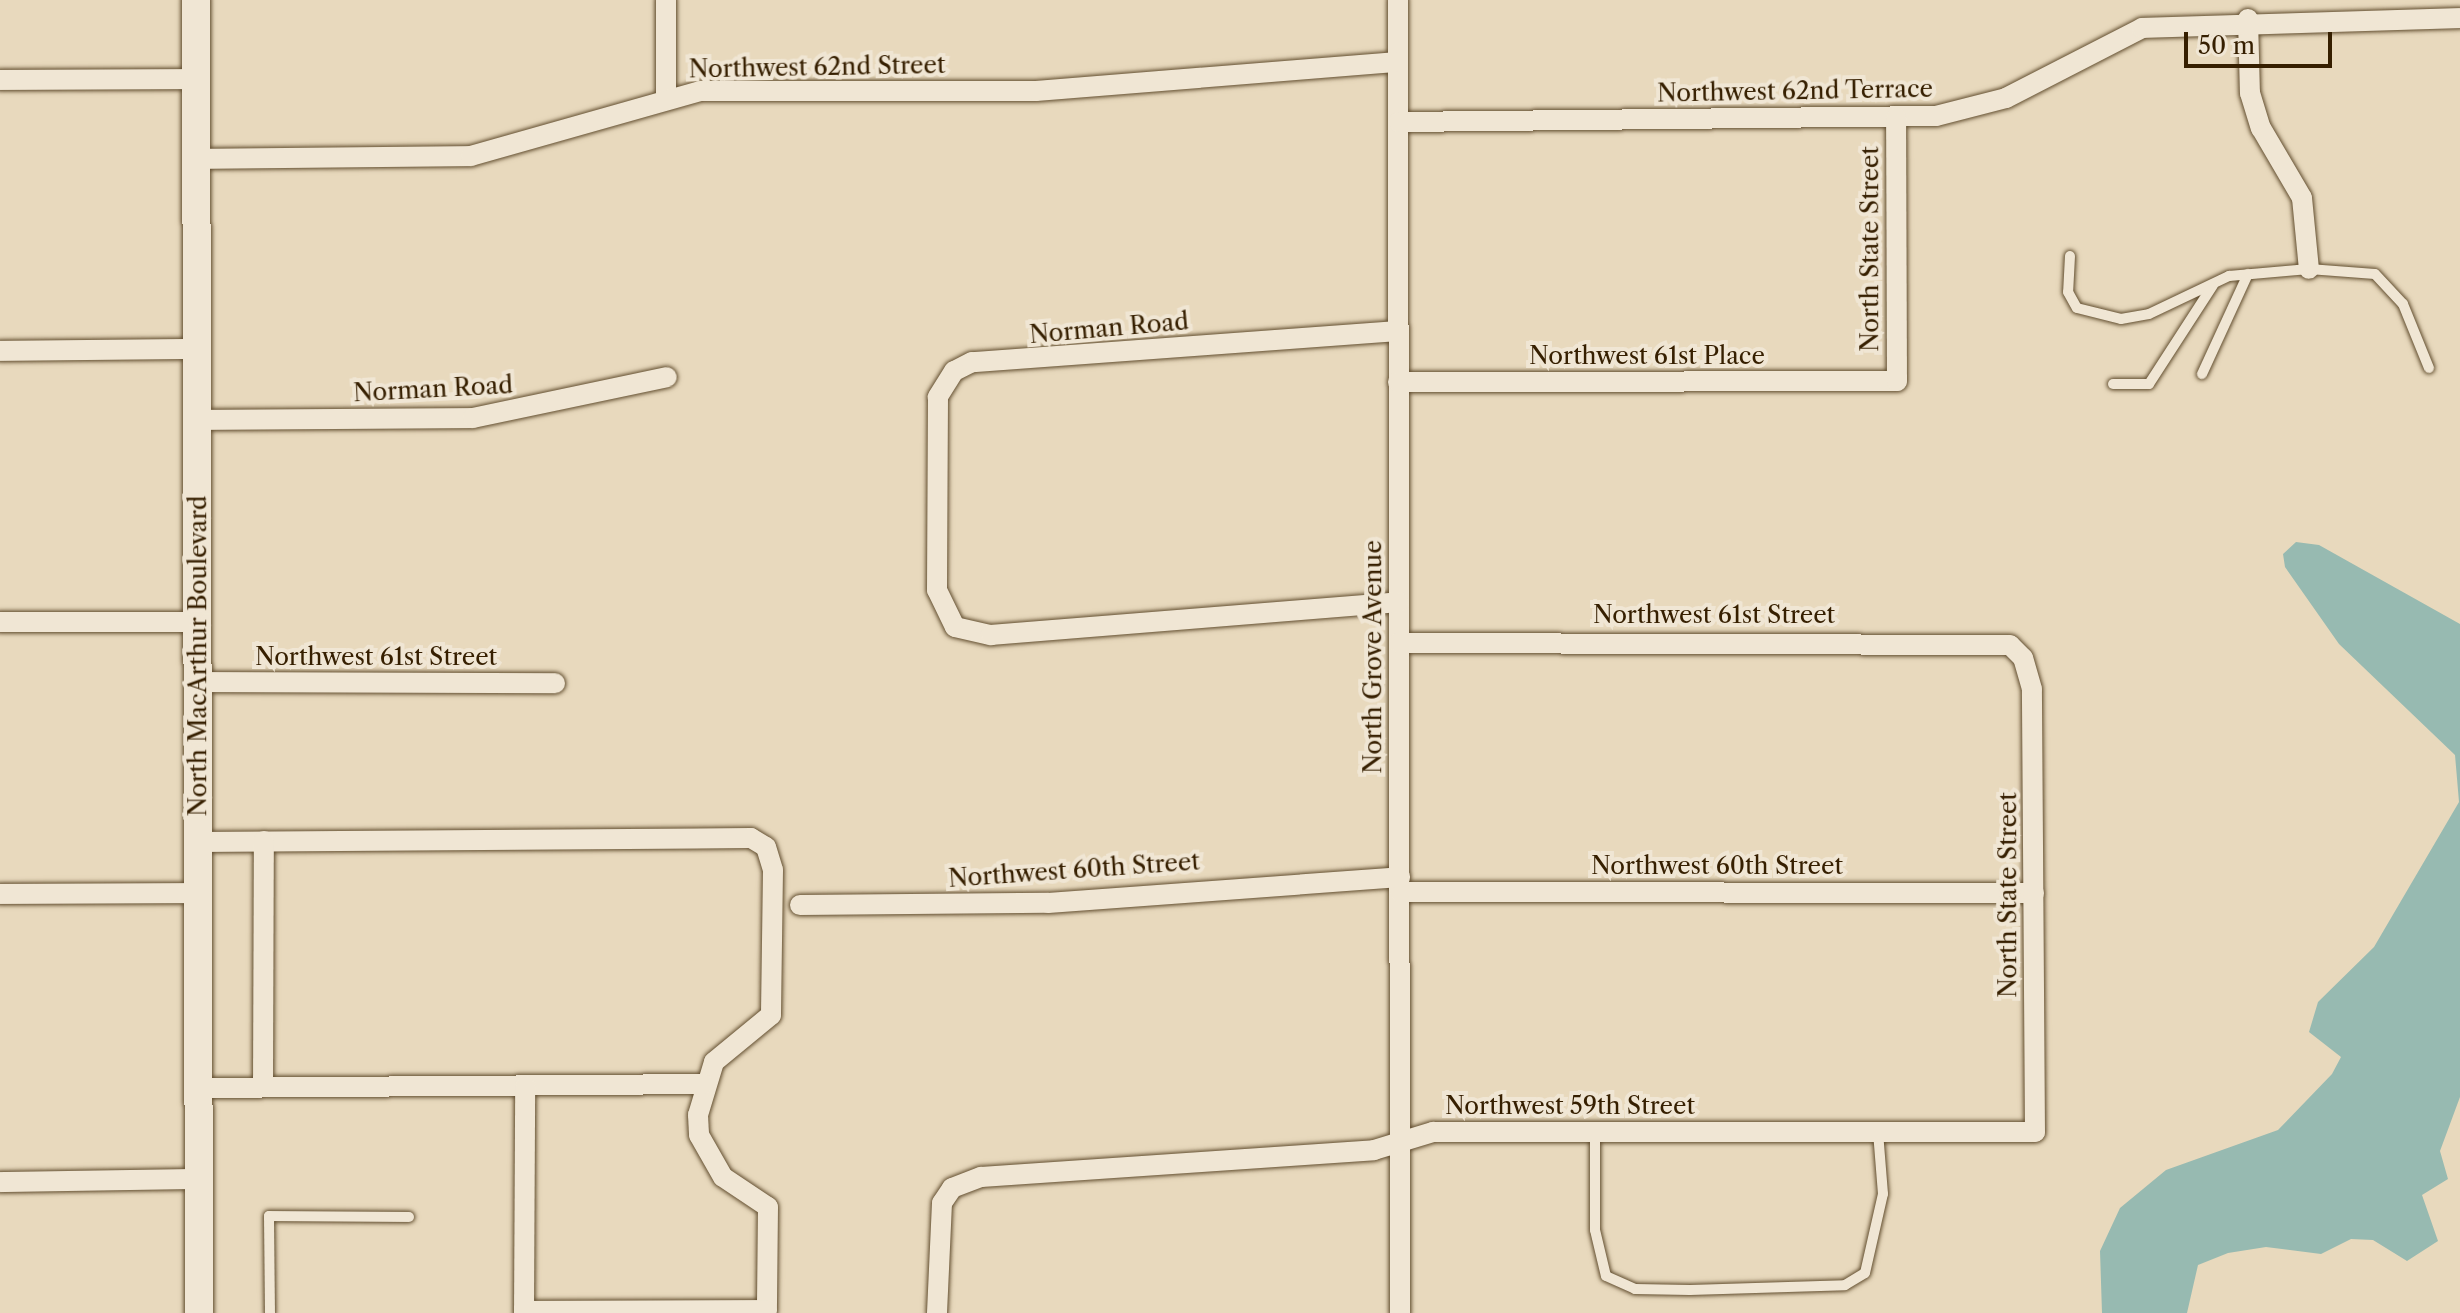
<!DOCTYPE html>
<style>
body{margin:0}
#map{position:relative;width:2460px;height:1313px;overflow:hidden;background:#e8d9bd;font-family:"Libre Caslon Text",serif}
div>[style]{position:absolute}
.water>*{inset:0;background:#97bab1}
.roads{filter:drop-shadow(0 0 2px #624e2f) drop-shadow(0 0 2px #624e2f)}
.lane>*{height:10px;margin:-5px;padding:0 5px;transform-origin:5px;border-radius:5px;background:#f0e6d4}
.street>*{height:20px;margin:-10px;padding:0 10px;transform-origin:10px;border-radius:10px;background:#f0e6d4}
.secondary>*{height:28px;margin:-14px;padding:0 14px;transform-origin:14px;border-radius:14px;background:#f0e6d4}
span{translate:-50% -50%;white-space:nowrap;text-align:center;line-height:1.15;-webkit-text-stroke:8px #f0e6d4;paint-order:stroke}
.street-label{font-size:24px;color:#361f00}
.scale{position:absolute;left:2184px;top:32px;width:148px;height:36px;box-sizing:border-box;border:4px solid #361f00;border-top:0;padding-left:10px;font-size:24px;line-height:28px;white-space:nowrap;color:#361f00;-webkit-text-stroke:6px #f0e6d4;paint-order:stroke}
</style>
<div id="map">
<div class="water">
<i style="clip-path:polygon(2296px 542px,2319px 545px,2460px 624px,2460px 1097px,2440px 1151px,2448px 1179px,2422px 1195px,2438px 1241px,2407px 1261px,2373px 1240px,2351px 1239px,2321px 1254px,2266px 1247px,2228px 1253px,2198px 1265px,2187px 1313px,2102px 1313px,2100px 1251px,2120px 1208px,2166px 1170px,2278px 1130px,2332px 1074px,2341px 1057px,2309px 1032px,2318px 1002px,2374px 947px,2459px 802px,2455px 755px,2339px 644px,2285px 567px,2283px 554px)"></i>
</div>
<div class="roads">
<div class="lane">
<i style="left:2070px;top:256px;width:36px;rotate:93deg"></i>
<i style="left:2068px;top:292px;width:18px;rotate:61deg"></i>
<i style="left:2077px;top:308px;width:45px;rotate:14deg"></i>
<i style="left:2121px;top:319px;width:28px;rotate:-10deg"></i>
<i style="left:2149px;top:314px;width:89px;rotate:-25.4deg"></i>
<i style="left:2229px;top:276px;width:80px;rotate:-5deg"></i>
<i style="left:2309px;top:269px;width:66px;rotate:4.3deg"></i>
<i style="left:2375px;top:274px;width:41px;rotate:47deg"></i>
<i style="left:2403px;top:304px;width:69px;rotate:67.9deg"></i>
<i style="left:2202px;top:374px;width:110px;rotate:-65.3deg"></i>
<i style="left:2113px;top:384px;width:36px"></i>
<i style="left:2149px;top:384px;width:118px;rotate:-57.1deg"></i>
<i style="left:1595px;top:1132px;width:98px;rotate:90deg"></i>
<i style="left:1595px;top:1230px;width:47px;rotate:76.6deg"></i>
<i style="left:1606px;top:1276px;width:32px;rotate:24deg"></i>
<i style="left:1635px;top:1289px;width:55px;rotate:1deg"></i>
<i style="left:1690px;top:1290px;width:155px;rotate:-1.8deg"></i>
<i style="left:1845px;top:1285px;width:23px;rotate:-31deg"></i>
<i style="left:1865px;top:1273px;width:81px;rotate:-77.2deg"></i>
<i style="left:1883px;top:1194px;width:62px;rotate:-94.6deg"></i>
<i style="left:270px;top:1313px;width:97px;rotate:-90.6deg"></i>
<i style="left:269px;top:1216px;width:140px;rotate:0.4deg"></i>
</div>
<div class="street">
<i style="left:666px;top:0;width:95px;rotate:90deg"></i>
<i style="left:1398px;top:0;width:1313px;rotate:89.91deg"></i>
<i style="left:2248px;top:19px;width:74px;rotate:88.5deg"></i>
<i style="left:2250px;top:93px;width:37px;rotate:73deg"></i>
<i style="left:2261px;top:128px;width:81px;rotate:59.6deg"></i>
<i style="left:2302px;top:198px;width:71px;rotate:84.4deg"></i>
<i style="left:0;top:80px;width:196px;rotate:-0.3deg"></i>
<i style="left:1399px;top:122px;width:537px;rotate:-0.64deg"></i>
<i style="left:1936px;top:116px;width:72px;rotate:-14.4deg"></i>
<i style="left:2006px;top:98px;width:153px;rotate:-27.2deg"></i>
<i style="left:2142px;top:28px;width:318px;rotate:-1.8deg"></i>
<i style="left:197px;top:159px;width:274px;rotate:-0.6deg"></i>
<i style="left:471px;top:156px;width:238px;rotate:-15.8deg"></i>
<i style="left:700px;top:91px;width:336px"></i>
<i style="left:1036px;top:91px;width:363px;rotate:-4.6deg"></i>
<i style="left:1398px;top:331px;width:427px;rotate:175.8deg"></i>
<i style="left:972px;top:362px;width:20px;rotate:153deg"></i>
<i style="left:954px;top:371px;width:31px;rotate:122deg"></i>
<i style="left:938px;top:397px;width:193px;rotate:90.3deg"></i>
<i style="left:937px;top:590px;width:41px;rotate:64.1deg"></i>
<i style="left:955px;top:627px;width:37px;rotate:13deg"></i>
<i style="left:991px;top:635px;width:409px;rotate:-4.6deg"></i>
<i style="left:0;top:351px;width:198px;rotate:-0.6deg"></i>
<i style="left:1398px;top:382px;width:499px;rotate:-0.1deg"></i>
<i style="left:1897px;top:381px;width:263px;rotate:-90.2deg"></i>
<i style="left:198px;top:420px;width:275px;rotate:-0.4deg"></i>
<i style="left:473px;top:418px;width:198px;rotate:-11.9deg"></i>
<i style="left:0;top:622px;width:197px"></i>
<i style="left:198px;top:682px;width:357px;rotate:0.2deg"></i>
<i style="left:198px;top:842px;width:553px;rotate:-0.41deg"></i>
<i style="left:751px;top:838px;width:17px;rotate:31deg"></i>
<i style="left:766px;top:847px;width:24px;rotate:73deg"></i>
<i style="left:773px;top:870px;width:145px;rotate:90.8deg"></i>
<i style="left:771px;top:1015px;width:74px;rotate:140.5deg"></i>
<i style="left:714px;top:1062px;width:55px;rotate:106.8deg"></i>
<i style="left:698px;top:1115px;width:20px;rotate:87deg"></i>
<i style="left:699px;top:1135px;width:48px;rotate:60.3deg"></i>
<i style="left:723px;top:1177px;width:54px;rotate:33.7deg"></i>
<i style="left:768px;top:1207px;width:103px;rotate:90.6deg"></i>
<i style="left:767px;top:1310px;width:243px;rotate:179.8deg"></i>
<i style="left:1400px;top:892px;width:634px;rotate:0.09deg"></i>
<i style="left:0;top:894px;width:199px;rotate:-0.3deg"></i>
<i style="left:800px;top:905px;width:248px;rotate:-0.5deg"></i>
<i style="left:1048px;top:903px;width:353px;rotate:-4.2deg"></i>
<i style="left:263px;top:1087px;width:246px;rotate:-89.8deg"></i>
<i style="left:198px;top:1088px;width:505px;rotate:-0.45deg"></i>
<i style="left:0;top:1182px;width:198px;rotate:-0.9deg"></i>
<i style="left:524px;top:1313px;width:227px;rotate:-89.7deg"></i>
<i style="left:937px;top:1313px;width:110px;rotate:-87.4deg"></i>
<i style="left:942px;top:1203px;width:18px;rotate:-56deg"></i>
<i style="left:952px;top:1188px;width:31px;rotate:-21deg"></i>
<i style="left:981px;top:1177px;width:394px;rotate:-3.9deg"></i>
<i style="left:1374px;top:1150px;width:62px;rotate:-17deg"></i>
<i style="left:1433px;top:1132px;width:602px"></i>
<i style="left:2035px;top:1132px;width:443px;rotate:-90.4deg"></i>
<i style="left:2032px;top:689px;width:32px;rotate:-106deg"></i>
<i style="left:2023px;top:658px;width:18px;rotate:-135deg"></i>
<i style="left:2010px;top:645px;width:611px;rotate:-179.81deg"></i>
</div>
<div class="secondary">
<i style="left:196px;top:0;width:1313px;rotate:89.87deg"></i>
</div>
</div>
<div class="street-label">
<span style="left:817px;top:67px;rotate:-1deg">Northwest 62nd Street</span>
<span style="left:1795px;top:91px;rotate:-1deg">Northwest 62nd Terrace</span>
<span style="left:1870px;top:249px;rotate:-90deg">North State Street</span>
<span style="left:1109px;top:328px;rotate:-5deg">Norman Road</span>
<span style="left:1647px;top:356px">Northwest 61st Place</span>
<span style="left:433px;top:389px;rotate:-3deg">Norman Road</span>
<span style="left:1714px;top:615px">Northwest 61st Street</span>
<span style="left:198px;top:656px;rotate:-90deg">North MacArthur Boulevard</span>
<span style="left:376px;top:657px">Northwest 61st Street</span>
<span style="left:1373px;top:657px;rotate:-90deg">North Grove Avenue</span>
<span style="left:1717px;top:866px">Northwest 60th Street</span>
<span style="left:1074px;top:870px;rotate:-4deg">Northwest 60th Street</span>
<span style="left:2008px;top:895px;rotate:-90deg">North State Street</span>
<span style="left:1570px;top:1106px">Northwest 59th Street</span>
</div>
<div class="scale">50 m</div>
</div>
